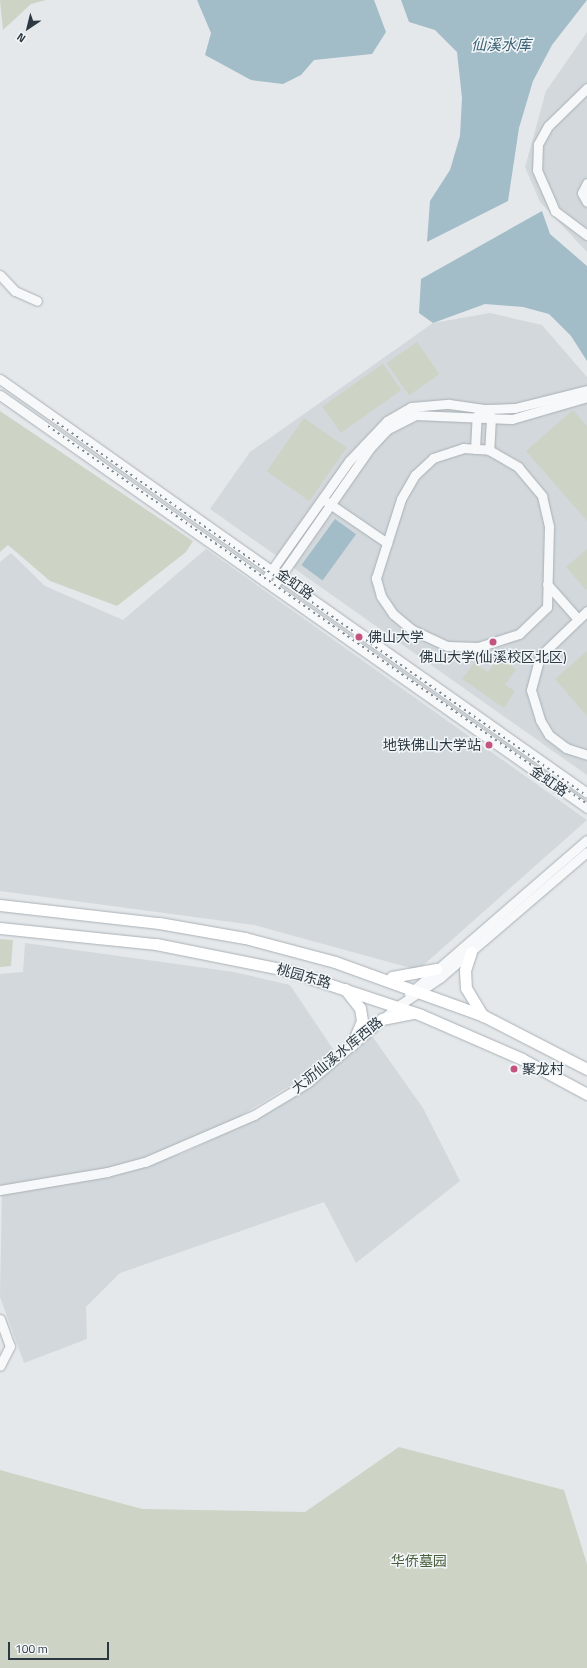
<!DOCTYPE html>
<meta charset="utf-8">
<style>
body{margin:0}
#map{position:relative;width:587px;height:1668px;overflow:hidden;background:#e4e8eb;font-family:"Titillium Web","Noto Sans SC",sans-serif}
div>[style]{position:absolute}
.built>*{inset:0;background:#d2d8dc}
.green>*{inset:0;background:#cdd4c5;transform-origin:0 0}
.water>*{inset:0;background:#a2bdc8;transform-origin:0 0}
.roads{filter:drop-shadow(0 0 1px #a9b0b5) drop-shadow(0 0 1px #a9b0b5)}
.minor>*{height:9px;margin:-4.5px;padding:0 4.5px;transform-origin:4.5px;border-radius:4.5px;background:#f6f8f9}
.major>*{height:11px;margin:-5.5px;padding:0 5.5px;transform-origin:5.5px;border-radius:5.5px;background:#fff}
.rail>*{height:2px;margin-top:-1px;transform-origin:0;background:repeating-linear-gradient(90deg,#7e8b93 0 2px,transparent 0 6px)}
.dots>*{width:11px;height:11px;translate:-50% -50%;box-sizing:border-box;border:2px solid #f3f6f8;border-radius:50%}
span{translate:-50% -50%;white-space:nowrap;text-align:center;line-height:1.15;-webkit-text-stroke:3px #f3f6f8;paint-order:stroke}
.street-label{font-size:14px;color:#2c3942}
.poi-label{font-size:14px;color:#2c3942}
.left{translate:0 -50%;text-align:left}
.right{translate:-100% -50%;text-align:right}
.park-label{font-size:14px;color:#495d3b}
.water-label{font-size:15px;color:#396173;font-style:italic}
.north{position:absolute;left:8px;top:8px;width:40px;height:40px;-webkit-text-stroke:3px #f3f6f8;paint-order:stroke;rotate:215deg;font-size:11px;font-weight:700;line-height:16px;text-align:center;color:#2c3942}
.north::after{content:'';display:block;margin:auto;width:14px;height:18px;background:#2c3942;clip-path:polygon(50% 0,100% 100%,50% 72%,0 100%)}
.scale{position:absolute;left:8px;top:1642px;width:101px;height:18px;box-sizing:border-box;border:2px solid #2c3942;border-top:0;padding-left:5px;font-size:12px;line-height:14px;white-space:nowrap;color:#2c3942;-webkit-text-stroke:3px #f3f6f8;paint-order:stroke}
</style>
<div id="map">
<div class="built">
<i style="clip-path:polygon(587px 32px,587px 252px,540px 202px,525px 167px,546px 91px)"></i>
<i style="clip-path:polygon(490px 313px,542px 325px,587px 377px,587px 775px,210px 509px,250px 452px,433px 323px)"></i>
<i style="clip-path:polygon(206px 549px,587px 820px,418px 970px,254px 925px,0 891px,0 562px,11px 553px,45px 586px,123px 620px)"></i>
<i style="clip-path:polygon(25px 943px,234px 972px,290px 985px,335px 1052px,296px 1082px,234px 1120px,149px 1157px,108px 1168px,0 1187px,0 974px,23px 972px)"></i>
<i style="clip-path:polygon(372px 1036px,423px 1108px,460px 1181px,356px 1263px,324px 1202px,120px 1273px,86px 1307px,87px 1339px,24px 1363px,0 1297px,2px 1193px,108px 1177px,181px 1154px,256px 1119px,311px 1086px)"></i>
</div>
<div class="green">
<i style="clip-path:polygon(0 0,46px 0,31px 4px,3px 30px)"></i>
<i style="left:417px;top:342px;width:39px;height:37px;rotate:55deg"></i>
<i style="left:383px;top:364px;width:32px;height:74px;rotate:55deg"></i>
<i style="clip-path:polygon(573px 410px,587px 426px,587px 521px,526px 451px)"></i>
<i style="clip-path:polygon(0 411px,193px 541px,186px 552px,117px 606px,50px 581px,8px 545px,0 552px)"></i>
<i style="left:304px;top:418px;width:52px;height:65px;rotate:35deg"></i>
<i style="clip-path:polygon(587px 549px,587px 589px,586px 590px,566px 567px)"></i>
<i style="clip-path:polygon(587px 651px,587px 716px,555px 679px)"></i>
<i style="clip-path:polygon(498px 657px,516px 669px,505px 685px,515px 691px,504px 708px,462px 679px,474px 663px,488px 672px)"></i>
<i style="clip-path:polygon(0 939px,13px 940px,11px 966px,0 967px)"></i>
<i style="clip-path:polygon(399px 1447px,564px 1490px,587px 1564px,587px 1668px,0 1668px,0 1470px,142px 1509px,305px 1512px)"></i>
</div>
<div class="water">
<i style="clip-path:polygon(197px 0,374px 0,386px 32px,372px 54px,314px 60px,301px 75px,283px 84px,251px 80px,205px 55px,211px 33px)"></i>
<i style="clip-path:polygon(401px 0,587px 0,552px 45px,533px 81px,519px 128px,508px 201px,427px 242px,430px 201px,450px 170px,460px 136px,462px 98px,457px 52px,435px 30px,409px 22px)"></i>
<i style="clip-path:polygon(542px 211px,550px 234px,587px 266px,587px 361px,571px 336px,549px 314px,523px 307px,485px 304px,433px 323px,419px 313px,421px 279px)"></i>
<i style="left:335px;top:519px;width:26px;height:57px;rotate:36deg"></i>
</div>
<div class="roads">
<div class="minor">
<i style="left:587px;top:88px;width:54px;rotate:135.7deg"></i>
<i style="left:548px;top:126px;width:21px;rotate:119deg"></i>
<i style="left:538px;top:144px;width:26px;rotate:92deg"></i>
<i style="left:537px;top:170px;width:45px;rotate:66.3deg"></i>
<i style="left:555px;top:211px;width:40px;rotate:37deg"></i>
<i style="left:587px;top:183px;width:11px;rotate:117deg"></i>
<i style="left:582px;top:193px;width:10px;rotate:61deg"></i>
<i style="left:0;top:275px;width:22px;rotate:47deg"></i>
<i style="left:15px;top:291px;width:24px;rotate:24deg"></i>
<i style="left:0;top:379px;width:718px;rotate:35.19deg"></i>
<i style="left:0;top:395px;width:718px;rotate:35.13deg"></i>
<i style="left:463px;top:448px;width:26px;rotate:4deg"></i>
<i style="left:489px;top:450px;width:34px;rotate:30deg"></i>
<i style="left:518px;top:467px;width:38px;rotate:50deg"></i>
<i style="left:542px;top:496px;width:31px;rotate:77deg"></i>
<i style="left:549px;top:526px;width:81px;rotate:91.4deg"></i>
<i style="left:547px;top:607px;width:39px;rotate:136deg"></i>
<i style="left:519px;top:634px;width:43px;rotate:162.4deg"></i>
<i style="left:478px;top:647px;width:31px;rotate:-178deg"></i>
<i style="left:447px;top:646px;width:40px;rotate:-155deg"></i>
<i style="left:411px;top:629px;width:23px;rotate:-140deg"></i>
<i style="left:393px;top:614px;width:22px;rotate:-124deg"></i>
<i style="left:381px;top:596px;width:19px;rotate:-106deg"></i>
<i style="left:376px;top:578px;width:83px;rotate:-72.4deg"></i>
<i style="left:401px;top:499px;width:28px;rotate:-60deg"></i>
<i style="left:415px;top:475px;width:25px;rotate:-43deg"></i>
<i style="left:433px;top:458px;width:32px;rotate:-18deg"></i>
<i style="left:475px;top:449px;width:33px;rotate:-87deg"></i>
<i style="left:477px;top:416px;width:11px;rotate:-38deg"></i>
<i style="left:486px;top:409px;width:9px;rotate:58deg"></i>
<i style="left:491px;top:417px;width:33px;rotate:93deg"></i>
<i style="left:327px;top:502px;width:73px;rotate:34.3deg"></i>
<i style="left:264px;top:581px;width:147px;rotate:-54.7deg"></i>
<i style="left:349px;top:461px;width:55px;rotate:-46.5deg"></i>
<i style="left:387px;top:421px;width:28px;rotate:-30deg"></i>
<i style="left:411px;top:407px;width:38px;rotate:-5deg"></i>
<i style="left:449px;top:404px;width:37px;rotate:8deg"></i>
<i style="left:486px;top:409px;width:29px;rotate:-2deg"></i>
<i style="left:515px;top:408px;width:74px;rotate:-14deg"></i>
<i style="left:547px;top:584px;width:47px;rotate:48.5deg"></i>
<i style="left:273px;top:587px;width:169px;rotate:-55.1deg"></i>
<i style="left:370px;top:448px;width:26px;rotate:-47deg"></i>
<i style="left:388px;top:429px;width:30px;rotate:-27deg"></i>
<i style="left:415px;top:415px;width:97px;rotate:2.4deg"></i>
<i style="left:512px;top:419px;width:78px;rotate:-16.3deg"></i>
<i style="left:587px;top:611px;width:65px;rotate:136.2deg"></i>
<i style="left:540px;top:656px;width:35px;rotate:105deg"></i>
<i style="left:531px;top:690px;width:31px;rotate:73deg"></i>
<i style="left:540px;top:720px;width:17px;rotate:59deg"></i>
<i style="left:549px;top:735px;width:21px;rotate:37deg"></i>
<i style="left:566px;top:748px;width:22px;rotate:18deg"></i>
<i style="left:409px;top:994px;width:235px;rotate:-40.9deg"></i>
<i style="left:0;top:1190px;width:109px;rotate:-9.5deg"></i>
<i style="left:107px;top:1172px;width:39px;rotate:-15deg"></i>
<i style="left:145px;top:1162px;width:119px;rotate:-23.3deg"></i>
<i style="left:254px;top:1115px;width:62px;rotate:-31.1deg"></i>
<i style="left:307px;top:1083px;width:119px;rotate:-40.2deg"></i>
<i style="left:398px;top:1006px;width:52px;rotate:-34deg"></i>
<i style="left:441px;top:977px;width:192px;rotate:-40.6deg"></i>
<i style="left:0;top:1319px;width:29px;rotate:70deg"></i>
<i style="left:10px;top:1346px;width:22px;rotate:117deg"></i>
</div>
<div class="major">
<i style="left:0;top:905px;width:160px;rotate:6.5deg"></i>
<i style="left:159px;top:923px;width:87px;rotate:9.9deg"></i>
<i style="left:245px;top:938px;width:93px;rotate:14.9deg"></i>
<i style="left:335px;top:962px;width:158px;rotate:19.9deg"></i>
<i style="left:484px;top:1016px;width:116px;rotate:27.2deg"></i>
<i style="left:0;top:928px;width:157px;rotate:5.9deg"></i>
<i style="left:156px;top:944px;width:133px;rotate:11.3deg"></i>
<i style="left:286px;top:970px;width:142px;rotate:18.4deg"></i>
<i style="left:421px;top:1015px;width:110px;rotate:23.5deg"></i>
<i style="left:522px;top:1059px;width:74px;rotate:28.3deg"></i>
<i style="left:471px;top:952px;width:19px;rotate:108deg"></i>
<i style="left:465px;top:970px;width:18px;rotate:87deg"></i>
<i style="left:466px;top:988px;width:33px;rotate:59deg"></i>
<i style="left:392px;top:977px;width:45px;rotate:-10.3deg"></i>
<i style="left:345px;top:989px;width:24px;rotate:52deg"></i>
<i style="left:360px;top:1008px;width:13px;rotate:81deg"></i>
<i style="left:362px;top:1021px;width:26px;rotate:113deg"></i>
<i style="left:382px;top:1019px;width:31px;rotate:-11deg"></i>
</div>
</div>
<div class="rail">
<i style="left:52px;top:419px;width:654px;rotate:35.17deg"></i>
<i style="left:48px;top:426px;width:658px;rotate:35.04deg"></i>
</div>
<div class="dots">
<i style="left:359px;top:637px;background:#c55380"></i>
<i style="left:493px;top:642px;background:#c55380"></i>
<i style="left:489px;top:745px;background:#c55380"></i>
<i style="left:514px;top:1069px;background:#c55380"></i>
</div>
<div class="street-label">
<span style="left:295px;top:584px;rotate:35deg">金虹路</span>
<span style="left:549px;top:781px;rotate:35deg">金虹路</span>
<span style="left:304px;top:976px;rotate:16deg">桃园东路</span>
<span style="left:337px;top:1055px;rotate:-39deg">大沥仙溪水库西路</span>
</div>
<div class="poi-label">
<span class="left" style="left:368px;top:637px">佛山大学</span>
<span style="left:493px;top:657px">佛山大学(仙溪校区北区)</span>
<span class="right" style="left:481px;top:745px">地铁佛山大学站</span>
<span class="left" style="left:522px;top:1069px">聚龙村</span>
</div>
<div class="park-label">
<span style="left:419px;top:1561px">华侨墓园</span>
</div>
<div class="water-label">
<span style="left:501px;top:45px">仙溪水库</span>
</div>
<div class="north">N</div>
<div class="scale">100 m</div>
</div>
